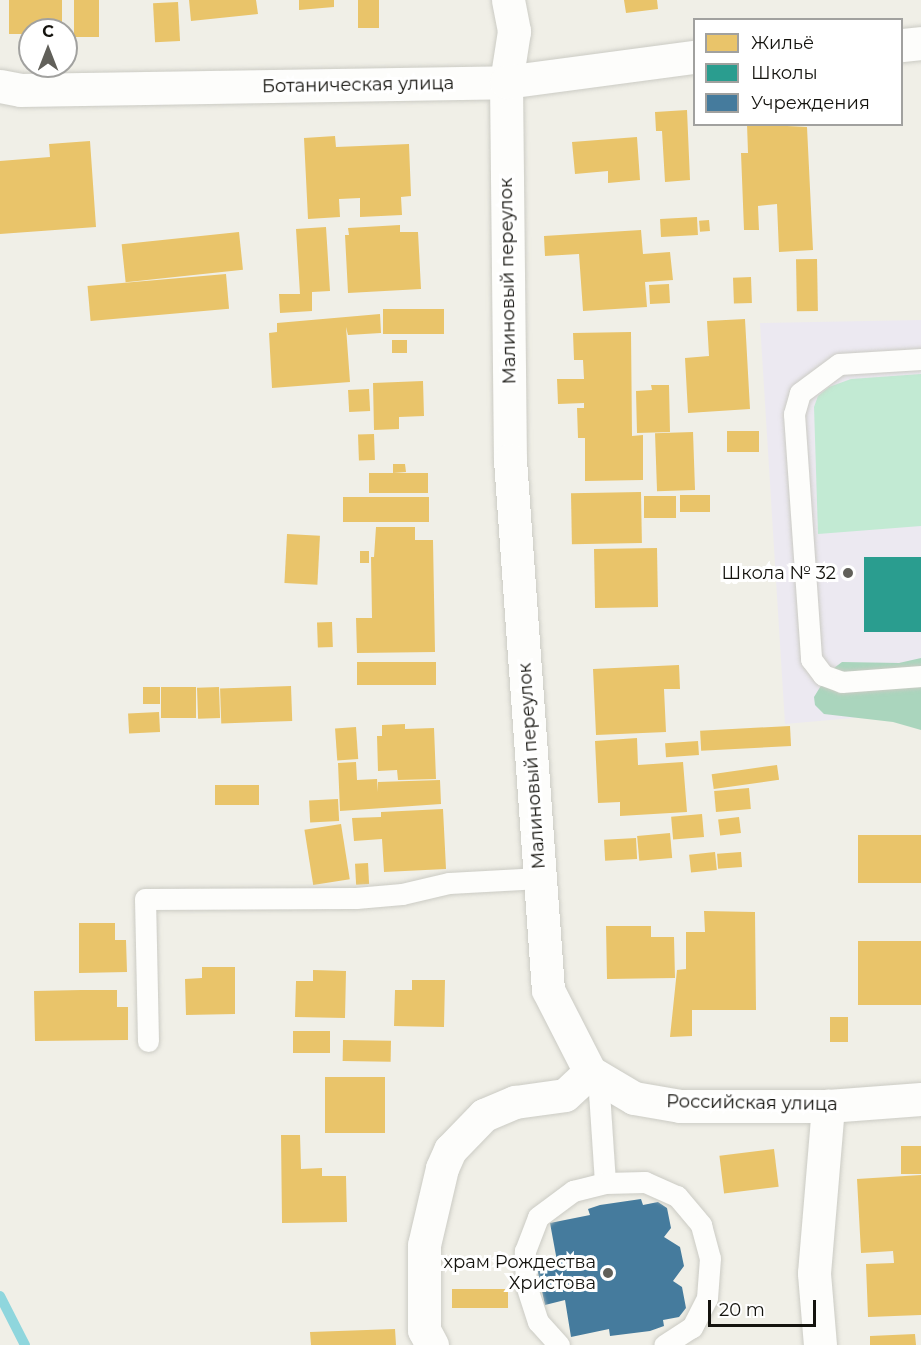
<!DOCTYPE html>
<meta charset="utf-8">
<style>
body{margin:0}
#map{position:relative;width:921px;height:1345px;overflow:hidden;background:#f0efe7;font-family:Montserrat,sans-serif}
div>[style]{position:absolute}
.education>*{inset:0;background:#ece9f1}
.green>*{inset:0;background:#c2ead3}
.forest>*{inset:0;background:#aad5bd}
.homes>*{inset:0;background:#e9c46a;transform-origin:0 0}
.schools>*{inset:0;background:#2a9d8f;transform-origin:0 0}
.public>*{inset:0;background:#457b9d}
.stream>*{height:10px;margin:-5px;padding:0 5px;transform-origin:5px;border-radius:5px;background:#8fd6dd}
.roads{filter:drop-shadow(0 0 2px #cbcbc4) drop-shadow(0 0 2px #cbcbc4)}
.lane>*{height:21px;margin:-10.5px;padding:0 10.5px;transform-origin:10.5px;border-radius:10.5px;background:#fdfdfb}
.street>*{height:33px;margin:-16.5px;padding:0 16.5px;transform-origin:16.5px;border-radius:16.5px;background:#fdfdfb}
.dots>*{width:16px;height:16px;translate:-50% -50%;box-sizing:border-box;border:3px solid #fff;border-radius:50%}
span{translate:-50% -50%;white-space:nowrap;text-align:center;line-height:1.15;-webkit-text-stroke:6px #fff;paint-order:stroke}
.street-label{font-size:18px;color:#14130e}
.poi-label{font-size:18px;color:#14130e}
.right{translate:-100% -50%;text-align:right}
.legend{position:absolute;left:693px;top:18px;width:210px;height:108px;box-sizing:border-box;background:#fff;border:2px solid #a1a19f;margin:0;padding:8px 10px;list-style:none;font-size:18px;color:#14130e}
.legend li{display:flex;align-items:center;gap:12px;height:30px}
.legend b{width:30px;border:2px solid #a1a19f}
.north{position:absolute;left:18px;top:18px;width:60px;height:60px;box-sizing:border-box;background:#fff;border:2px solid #a1a19f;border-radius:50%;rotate:0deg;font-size:16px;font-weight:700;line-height:24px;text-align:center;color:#14130e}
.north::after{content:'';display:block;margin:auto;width:21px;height:27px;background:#61605a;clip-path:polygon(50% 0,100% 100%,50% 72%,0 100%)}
.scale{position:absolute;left:708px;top:1300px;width:108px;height:27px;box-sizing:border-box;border:3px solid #14130e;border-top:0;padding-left:8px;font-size:18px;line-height:21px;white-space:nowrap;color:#14130e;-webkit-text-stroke:4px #fff;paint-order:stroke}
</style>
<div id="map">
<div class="education">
<i style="clip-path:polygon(921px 320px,921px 712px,785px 724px,760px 323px)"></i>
</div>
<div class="green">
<i style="clip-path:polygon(921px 374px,921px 526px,818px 534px,814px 407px,818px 396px,829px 387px,851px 379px)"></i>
</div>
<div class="forest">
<i style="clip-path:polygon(921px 658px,921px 730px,893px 722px,824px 714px,815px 705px,814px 697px,830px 671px,842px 662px,899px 663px)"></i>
</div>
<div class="homes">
<i style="left:9px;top:0;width:53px;height:34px"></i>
<i style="left:74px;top:0;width:25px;height:37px"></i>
<i style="clip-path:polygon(189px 0,256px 0,258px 14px,191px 21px)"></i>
<i style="clip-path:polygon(299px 0,334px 0,334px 7px,299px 10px)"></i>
<i style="left:358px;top:0;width:21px;height:28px"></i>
<i style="clip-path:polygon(624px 0,657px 0,658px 9px,626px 13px)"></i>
<i style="left:178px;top:2px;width:39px;height:25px;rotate:87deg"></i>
<i style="clip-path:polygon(687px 110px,690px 180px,665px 182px,662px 131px,656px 131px,655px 112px)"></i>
<i style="clip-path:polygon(747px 124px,807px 127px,813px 250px,779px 252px,777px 204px,758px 206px,759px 230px,744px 230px,741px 153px,748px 153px)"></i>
<i style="clip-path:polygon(335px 136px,336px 147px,409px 144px,411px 196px,401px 197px,402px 215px,360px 217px,360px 198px,339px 199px,340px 217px,308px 219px,304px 138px)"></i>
<i style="clip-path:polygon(637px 137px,640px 180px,608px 183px,608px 171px,575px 174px,572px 142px)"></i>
<i style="clip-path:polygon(90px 141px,96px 227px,0 234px,0 161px,50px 157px,49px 144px)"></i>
<i style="left:697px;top:217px;width:18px;height:37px;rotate:87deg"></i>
<i style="left:709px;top:220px;width:11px;height:10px;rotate:85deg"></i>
<i style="clip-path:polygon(400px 225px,400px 232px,418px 232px,421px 289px,348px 293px,345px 235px,349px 235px,348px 228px)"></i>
<i style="clip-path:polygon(326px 227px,330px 291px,312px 292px,312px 311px,280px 313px,279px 294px,300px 294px,296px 229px)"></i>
<i style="clip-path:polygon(641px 230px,643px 254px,670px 252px,673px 280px,645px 282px,647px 307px,583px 311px,579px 254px,545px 256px,544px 236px)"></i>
<i style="left:239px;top:232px;width:38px;height:118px;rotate:84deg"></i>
<i style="left:817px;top:259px;width:52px;height:21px;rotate:89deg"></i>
<i style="left:226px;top:274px;width:35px;height:139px;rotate:85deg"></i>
<i style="left:751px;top:277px;width:26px;height:18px;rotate:88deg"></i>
<i style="left:669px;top:284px;width:19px;height:20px;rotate:87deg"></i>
<i style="left:383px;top:309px;width:61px;height:25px"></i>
<i style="clip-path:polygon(380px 314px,381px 333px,348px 335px,346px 327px,350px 382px,272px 388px,269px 333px,277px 332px,277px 323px)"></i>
<i style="clip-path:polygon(745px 319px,750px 409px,688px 413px,685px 358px,709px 356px,707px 321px)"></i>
<i style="clip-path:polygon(631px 332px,632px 436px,643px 435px,643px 480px,585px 481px,585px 438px,578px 438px,577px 408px,584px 408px,584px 403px,558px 404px,557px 379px,584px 379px,583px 360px,574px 360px,573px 333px)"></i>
<i style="left:392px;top:340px;width:15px;height:13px"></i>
<i style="clip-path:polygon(423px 381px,424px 416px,399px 417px,399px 429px,374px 430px,373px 383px)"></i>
<i style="clip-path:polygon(651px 385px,669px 385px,670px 432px,637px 433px,636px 391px,652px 390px)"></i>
<i style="left:369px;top:389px;width:22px;height:21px;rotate:87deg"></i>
<i style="left:727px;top:431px;width:32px;height:21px"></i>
<i style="left:693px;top:432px;width:58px;height:38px;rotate:88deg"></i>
<i style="left:374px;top:434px;width:26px;height:16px;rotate:88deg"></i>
<i style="clip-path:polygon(393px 464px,405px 464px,406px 472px,393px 473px)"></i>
<i style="left:428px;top:473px;width:20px;height:59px;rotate:90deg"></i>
<i style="left:641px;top:492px;width:51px;height:70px;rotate:89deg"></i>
<i style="left:710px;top:495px;width:17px;height:30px;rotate:90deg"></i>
<i style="left:676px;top:496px;width:22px;height:32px;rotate:90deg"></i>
<i style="left:429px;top:497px;width:25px;height:86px;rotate:90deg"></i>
<i style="clip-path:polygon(376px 527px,415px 527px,415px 540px,433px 540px,435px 652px,357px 653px,356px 618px,372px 618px,371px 557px,374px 557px)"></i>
<i style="left:287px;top:534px;width:33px;height:49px;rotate:3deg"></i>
<i style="left:657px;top:548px;width:59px;height:63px;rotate:89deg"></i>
<i style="left:360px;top:551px;width:9px;height:12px"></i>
<i style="left:332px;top:622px;width:25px;height:15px;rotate:88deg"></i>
<i style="left:436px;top:662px;width:23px;height:79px;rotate:90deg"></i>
<i style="clip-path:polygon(679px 665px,680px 689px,664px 689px,666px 732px,596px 735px,593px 669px)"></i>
<i style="left:291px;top:686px;width:35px;height:71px;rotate:88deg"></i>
<i style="left:160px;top:687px;width:17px;height:17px;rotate:90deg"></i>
<i style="left:196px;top:687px;width:31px;height:35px;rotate:90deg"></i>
<i style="left:219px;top:687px;width:31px;height:22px;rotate:88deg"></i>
<i style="left:159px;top:712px;width:20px;height:31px;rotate:87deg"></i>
<i style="clip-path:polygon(405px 724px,405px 729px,434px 728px,436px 779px,398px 780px,397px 770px,378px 771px,377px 736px,382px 736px,382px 725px)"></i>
<i style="left:790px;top:726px;width:20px;height:90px;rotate:87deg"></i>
<i style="left:356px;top:727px;width:32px;height:21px;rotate:86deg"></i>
<i style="clip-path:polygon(637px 738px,638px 765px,683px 762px,687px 812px,620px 816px,620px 802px,598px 803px,595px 741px)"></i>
<i style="left:698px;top:741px;width:14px;height:33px;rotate:86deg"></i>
<i style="clip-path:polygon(356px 762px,357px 780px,377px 779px,378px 792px,378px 782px,440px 780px,441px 804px,340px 811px,338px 763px)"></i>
<i style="left:777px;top:765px;width:15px;height:66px;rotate:82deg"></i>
<i style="left:259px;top:785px;width:20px;height:44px;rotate:90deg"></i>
<i style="left:749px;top:788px;width:21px;height:35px;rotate:85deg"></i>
<i style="left:338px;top:799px;width:22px;height:29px;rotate:87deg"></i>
<i style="clip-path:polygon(443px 809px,446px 869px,384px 872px,382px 839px,354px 841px,352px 818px,381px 817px,381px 812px)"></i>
<i style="left:702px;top:814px;width:23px;height:31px;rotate:85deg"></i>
<i style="left:739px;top:817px;width:16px;height:21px;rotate:83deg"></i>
<i style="left:341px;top:824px;width:56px;height:37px;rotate:81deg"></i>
<i style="left:670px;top:833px;width:25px;height:33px;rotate:85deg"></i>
<i style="left:921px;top:835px;width:48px;height:63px;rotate:90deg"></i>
<i style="left:636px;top:838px;width:21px;height:32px;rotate:87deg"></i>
<i style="left:715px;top:852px;width:18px;height:26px;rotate:84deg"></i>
<i style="left:741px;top:852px;width:15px;height:24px;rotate:86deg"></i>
<i style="left:368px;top:863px;width:21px;height:13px;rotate:87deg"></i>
<i style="clip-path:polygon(704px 911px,755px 912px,756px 1010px,692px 1010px,692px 1036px,670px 1037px,677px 970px,686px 969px,686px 932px,705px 932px)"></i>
<i style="clip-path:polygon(79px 923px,115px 923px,115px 940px,126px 940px,127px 972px,79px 973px)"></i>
<i style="clip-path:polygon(606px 926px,651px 926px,651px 937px,674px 937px,675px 978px,607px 979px)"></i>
<i style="left:921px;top:941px;width:64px;height:63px;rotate:90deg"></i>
<i style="clip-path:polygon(202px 967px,235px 967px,235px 1014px,186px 1015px,185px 979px,202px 978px)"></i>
<i style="clip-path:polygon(313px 970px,346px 971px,345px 1018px,295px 1017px,296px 981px,313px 981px)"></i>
<i style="clip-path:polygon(412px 980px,445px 980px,444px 1027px,394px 1026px,395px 990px,412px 990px)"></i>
<i style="clip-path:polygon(81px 990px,117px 990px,117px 1007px,128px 1007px,128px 1040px,35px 1041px,34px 991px)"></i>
<i style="left:848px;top:1017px;width:25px;height:18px;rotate:90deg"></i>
<i style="left:330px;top:1031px;width:22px;height:37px;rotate:90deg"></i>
<i style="left:343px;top:1040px;width:48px;height:21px;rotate:1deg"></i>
<i style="left:325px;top:1077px;width:60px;height:56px"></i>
<i style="clip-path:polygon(281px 1135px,300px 1135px,301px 1169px,322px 1168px,322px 1176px,346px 1176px,347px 1222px,282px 1223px)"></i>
<i style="left:921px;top:1146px;width:28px;height:20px;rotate:90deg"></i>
<i style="left:774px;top:1149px;width:38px;height:55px;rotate:83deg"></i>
<i style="clip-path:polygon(921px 1175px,921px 1315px,868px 1317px,866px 1264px,894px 1263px,893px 1251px,861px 1253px,857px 1179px)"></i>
<i style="left:452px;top:1289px;width:56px;height:19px"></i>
<i style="clip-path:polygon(395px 1329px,396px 1345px,311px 1345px,310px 1332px)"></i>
<i style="clip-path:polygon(915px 1334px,916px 1345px,870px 1345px,870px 1336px)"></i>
</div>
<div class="schools">
<i style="left:921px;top:557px;width:75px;height:57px;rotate:90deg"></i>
</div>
<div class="public">
<i style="clip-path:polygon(641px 1199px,643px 1205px,658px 1202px,667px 1208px,671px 1228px,664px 1237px,680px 1247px,684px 1266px,673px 1281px,682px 1287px,686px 1308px,679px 1317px,663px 1320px,664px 1326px,650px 1331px,610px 1336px,609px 1329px,571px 1337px,565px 1300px,545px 1305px,536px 1264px,557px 1261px,550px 1223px,590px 1215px,588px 1209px,600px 1205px)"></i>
</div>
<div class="stream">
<i style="left:0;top:1296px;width:55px;rotate:63deg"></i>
</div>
<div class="roads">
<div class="lane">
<i style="left:921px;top:359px;width:82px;rotate:176.5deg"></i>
<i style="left:839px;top:364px;width:49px;rotate:143.4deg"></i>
<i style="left:800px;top:393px;width:22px;rotate:106deg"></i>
<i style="left:794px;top:414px;width:246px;rotate:86deg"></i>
<i style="left:811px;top:659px;width:20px;rotate:53deg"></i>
<i style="left:823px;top:675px;width:20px;rotate:20deg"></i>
<i style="left:842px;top:682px;width:79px;rotate:-4.3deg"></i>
<i style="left:148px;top:1041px;width:142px;rotate:-91.2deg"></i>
<i style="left:145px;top:899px;width:211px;rotate:-0.3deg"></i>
<i style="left:356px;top:898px;width:46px;rotate:-5deg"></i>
<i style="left:402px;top:894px;width:48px;rotate:-13.2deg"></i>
<i style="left:449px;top:883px;width:91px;rotate:-3.1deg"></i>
<i style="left:598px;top:1077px;width:106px;rotate:86.2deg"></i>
<i style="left:559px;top:1345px;width:31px;rotate:-132deg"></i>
<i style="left:538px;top:1322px;width:38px;rotate:-108deg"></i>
<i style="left:526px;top:1286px;width:35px;rotate:-92deg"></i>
<i style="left:525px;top:1251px;width:36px;rotate:-69deg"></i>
<i style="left:538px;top:1217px;width:44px;rotate:-36.6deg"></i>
<i style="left:573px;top:1191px;width:33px;rotate:-14deg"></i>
<i style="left:605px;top:1183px;width:40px;rotate:-1.4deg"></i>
<i style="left:645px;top:1182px;width:35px;rotate:24deg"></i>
<i style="left:677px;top:1196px;width:38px;rotate:50deg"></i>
<i style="left:701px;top:1225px;width:34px;rotate:75deg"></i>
<i style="left:710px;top:1258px;width:40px;rotate:94.3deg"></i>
<i style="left:707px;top:1298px;width:33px;rotate:117deg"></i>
<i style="left:692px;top:1327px;width:33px;rotate:147deg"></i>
</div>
<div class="street">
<i style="left:508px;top:0;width:32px;rotate:79deg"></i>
<i style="left:514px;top:31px;width:52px;rotate:98.9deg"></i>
<i style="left:506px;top:82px;width:378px;rotate:89.4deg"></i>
<i style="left:510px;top:460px;width:531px;rotate:85.9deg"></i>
<i style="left:548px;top:990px;width:92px;rotate:62.9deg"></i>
<i style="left:902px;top:45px;width:19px;rotate:-6deg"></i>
<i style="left:0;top:86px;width:20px;rotate:11deg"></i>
<i style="left:20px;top:90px;width:486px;rotate:-0.9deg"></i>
<i style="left:506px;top:82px;width:190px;rotate:-7.6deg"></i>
<i style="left:590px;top:1072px;width:51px;rotate:30.6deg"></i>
<i style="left:634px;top:1098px;width:47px;rotate:9.9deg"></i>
<i style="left:680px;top:1106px;width:148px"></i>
<i style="left:828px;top:1106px;width:93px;rotate:-4.3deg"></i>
<i style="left:432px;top:1345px;width:17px;rotate:-118deg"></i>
<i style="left:424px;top:1330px;width:85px;rotate:-90deg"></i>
<i style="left:424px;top:1245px;width:79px;rotate:-76.8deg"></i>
<i style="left:442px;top:1168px;width:20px;rotate:-66deg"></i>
<i style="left:450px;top:1150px;width:49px;rotate:-45.8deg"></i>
<i style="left:484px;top:1115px;width:34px;rotate:-23deg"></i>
<i style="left:515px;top:1102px;width:50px;rotate:-8deg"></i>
<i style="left:565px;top:1095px;width:34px;rotate:-43deg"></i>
<i style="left:820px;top:1345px;width:72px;rotate:-94.8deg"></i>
<i style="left:814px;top:1273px;width:168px;rotate:-85.2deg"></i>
</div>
</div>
<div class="dots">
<i style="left:848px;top:573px;background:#61605a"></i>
<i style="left:608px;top:1273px;background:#61605a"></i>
</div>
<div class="street-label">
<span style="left:358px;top:85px;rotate:-1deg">Ботаническая улица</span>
<span style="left:508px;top:281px;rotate:-91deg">Малиновый переулок</span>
<span style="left:532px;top:766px;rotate:-94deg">Малиновый переулок</span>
<span style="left:752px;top:1103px;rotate:1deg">Российская улица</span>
</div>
<div class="poi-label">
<span class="right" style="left:836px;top:573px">Школа № 32</span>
<span class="right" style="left:596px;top:1273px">храм Рождества<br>Христова</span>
</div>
<ul class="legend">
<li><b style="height:16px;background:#e9c46a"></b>Жильё</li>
<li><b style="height:16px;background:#2a9d8f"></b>Школы</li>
<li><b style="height:16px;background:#457b9d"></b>Учреждения</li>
</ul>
<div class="north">С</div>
<div class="scale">20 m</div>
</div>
